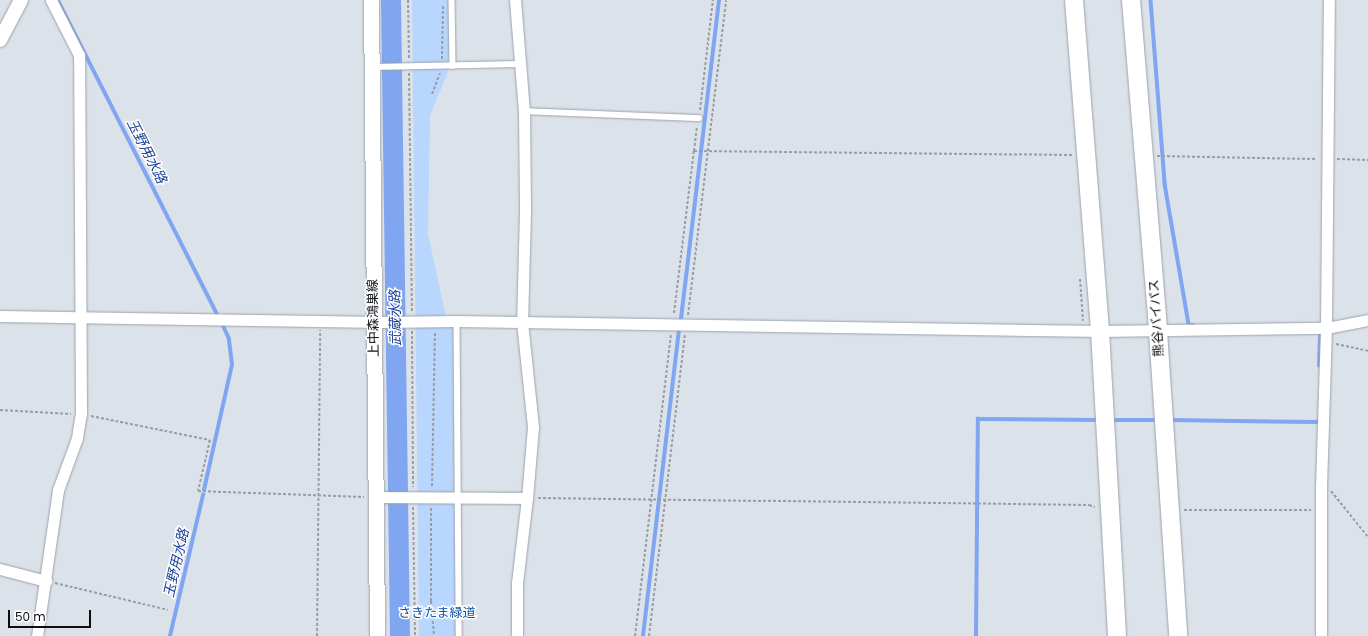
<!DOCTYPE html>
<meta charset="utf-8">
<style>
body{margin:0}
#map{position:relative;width:1368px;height:636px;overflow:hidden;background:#dce2ea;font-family:Poppins,"Noto Sans JP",sans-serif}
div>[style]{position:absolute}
.green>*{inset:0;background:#b8d6fe}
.stream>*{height:3.5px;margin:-1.75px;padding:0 1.75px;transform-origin:1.75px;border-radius:1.75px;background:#80a5f1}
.river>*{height:20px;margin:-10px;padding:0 10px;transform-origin:10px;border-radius:10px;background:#80a5f1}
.path>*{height:2px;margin-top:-1px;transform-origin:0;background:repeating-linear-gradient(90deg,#999da4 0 3px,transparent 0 5px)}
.roads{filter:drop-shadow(0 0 1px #9ca2a9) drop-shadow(0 0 1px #9ca2a9)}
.service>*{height:5.5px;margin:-2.75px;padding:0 2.75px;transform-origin:2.75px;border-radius:2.75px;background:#fff}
.minor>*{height:11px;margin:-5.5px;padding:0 5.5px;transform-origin:5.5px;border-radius:5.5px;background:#fff}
.tertiary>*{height:14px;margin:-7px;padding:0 7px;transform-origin:7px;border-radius:7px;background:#fff}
.secondary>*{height:15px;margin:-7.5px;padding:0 7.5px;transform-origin:7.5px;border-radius:7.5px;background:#fff}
.trunk>*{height:18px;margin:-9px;padding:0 9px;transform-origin:9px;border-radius:9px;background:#fff}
span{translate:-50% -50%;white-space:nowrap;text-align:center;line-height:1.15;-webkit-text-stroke:3px #fff;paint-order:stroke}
.street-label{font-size:13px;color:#0b0d10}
.park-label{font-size:13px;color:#0a55a7}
.water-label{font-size:14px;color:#1f4299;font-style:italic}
.scale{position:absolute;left:8px;top:610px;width:83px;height:18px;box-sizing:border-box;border:2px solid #0b0d10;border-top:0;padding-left:5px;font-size:12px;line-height:14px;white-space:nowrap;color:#0b0d10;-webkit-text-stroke:3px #fff;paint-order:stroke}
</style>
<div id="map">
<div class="green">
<i style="clip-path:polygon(412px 0,449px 0,449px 56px,447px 74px,430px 116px,428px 234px,445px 312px,446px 326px,453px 326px,456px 636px,419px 636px)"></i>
</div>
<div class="stream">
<i style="left:58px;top:0;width:351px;rotate:63.1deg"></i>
<i style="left:1151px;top:0;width:185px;rotate:85.6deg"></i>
<i style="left:1165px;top:184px;width:143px;rotate:80.3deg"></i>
<i style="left:1189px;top:325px;width:4px"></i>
<i style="left:681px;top:319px;width:321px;rotate:-83.2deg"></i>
<i style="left:1319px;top:366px;width:36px;rotate:-88deg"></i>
<i style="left:1111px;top:420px;width:48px"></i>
<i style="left:1169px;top:420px;width:150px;rotate:0.8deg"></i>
<i style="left:1319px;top:422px;width:2px;rotate:-90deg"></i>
<i style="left:204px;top:490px;width:128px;rotate:-77.4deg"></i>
<i style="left:232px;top:365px;width:26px;rotate:-97deg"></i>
<i style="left:229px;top:339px;width:14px;rotate:-115deg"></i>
<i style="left:170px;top:636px;width:145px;rotate:-76.8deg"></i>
<i style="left:643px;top:636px;width:307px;rotate:-83.3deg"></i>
<i style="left:976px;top:636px;width:217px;rotate:-89.5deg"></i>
<i style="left:978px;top:419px;width:121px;rotate:0.5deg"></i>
</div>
<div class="river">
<i style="left:391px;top:0;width:636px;rotate:89.19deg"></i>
</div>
<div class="path">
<i style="left:408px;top:0;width:59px;rotate:89deg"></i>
<i style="left:442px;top:59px;width:54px;rotate:-88.9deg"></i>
<i style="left:409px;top:73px;width:238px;rotate:89.3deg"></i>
<i style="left:432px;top:94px;width:22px;rotate:-69deg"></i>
<i style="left:700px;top:110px;width:111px;rotate:-83.3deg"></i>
<i style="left:694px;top:151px;width:25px;rotate:-83deg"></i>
<i style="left:1157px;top:156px;width:160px;rotate:1.1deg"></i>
<i style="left:1337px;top:159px;width:31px;rotate:2deg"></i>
<i style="left:1080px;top:279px;width:42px;rotate:85.9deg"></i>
<i style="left:674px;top:313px;width:163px;rotate:-83deg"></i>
<i style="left:694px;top:151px;width:378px;rotate:0.6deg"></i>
<i style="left:688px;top:315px;width:317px;rotate:-83.1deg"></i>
<i style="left:412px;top:331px;width:156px;rotate:89.6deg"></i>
<i style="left:1336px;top:344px;width:33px;rotate:12deg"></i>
<i style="left:0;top:410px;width:71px;rotate:3.2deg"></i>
<i style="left:91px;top:416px;width:121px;rotate:11.4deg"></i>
<i style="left:210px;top:440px;width:52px;rotate:103.2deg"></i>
<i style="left:198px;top:491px;width:166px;rotate:2.1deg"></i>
<i style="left:432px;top:486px;width:154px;rotate:-88.9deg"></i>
<i style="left:1331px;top:491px;width:59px;rotate:51.2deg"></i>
<i style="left:538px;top:498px;width:551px;rotate:0.73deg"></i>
<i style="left:1089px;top:505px;width:6px;rotate:18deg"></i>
<i style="left:413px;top:507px;width:129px;rotate:89.1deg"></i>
<i style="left:431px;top:508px;width:93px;rotate:90deg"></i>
<i style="left:431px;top:601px;width:35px;rotate:85deg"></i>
<i style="left:1184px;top:510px;width:127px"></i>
<i style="left:55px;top:583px;width:116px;rotate:13.4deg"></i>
<i style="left:317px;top:636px;width:306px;rotate:-89.4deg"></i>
<i style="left:635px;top:636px;width:303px;rotate:-83.2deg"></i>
<i style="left:649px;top:636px;width:303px;rotate:-83.2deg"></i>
</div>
<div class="roads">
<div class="service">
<i style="left:452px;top:0;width:66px;rotate:89.1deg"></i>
<i style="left:372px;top:67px;width:147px;rotate:-1.2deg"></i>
<i style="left:524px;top:111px;width:175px;rotate:2.3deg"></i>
<i style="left:457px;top:321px;width:315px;rotate:89.6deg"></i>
</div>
<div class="minor">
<i style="left:515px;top:0;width:111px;rotate:85.4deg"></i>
<i style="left:524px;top:111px;width:100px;rotate:89.4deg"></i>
<i style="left:525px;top:211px;width:111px;rotate:91.5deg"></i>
<i style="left:522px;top:322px;width:106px;rotate:84deg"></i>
<i style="left:533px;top:427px;width:71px;rotate:94.8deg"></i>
<i style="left:527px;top:498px;width:86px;rotate:96.7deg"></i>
<i style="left:517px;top:583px;width:53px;rotate:90deg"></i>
<i style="left:0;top:316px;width:381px;rotate:0.9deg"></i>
<i style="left:381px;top:322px;width:76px;rotate:-0.8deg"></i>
<i style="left:457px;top:321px;width:643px;rotate:0.89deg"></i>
<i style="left:1100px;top:331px;width:226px;rotate:-0.8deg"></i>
<i style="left:1326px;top:328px;width:328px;rotate:-89.5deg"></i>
<i style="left:376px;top:497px;width:151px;rotate:0.4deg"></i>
<i style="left:0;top:569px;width:48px;rotate:14.6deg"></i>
<i style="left:37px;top:636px;width:148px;rotate:-81.8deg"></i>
<i style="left:58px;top:490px;width:55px;rotate:-69.9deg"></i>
<i style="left:77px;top:438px;width:24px;rotate:-81deg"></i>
<i style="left:81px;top:414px;width:359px;rotate:-90.3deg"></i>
<i style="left:79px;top:55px;width:62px;rotate:-117deg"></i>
<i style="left:1321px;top:636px;width:149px;rotate:-90deg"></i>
<i style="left:1321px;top:487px;width:159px;rotate:-88.2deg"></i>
<i style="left:1326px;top:328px;width:43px;rotate:-10.8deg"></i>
</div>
<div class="tertiary">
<i style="left:0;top:40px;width:45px;rotate:-62.3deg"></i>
</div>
<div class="secondary">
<i style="left:371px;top:0;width:636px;rotate:89.46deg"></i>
</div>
<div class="trunk">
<i style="left:1074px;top:0;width:332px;rotate:85.5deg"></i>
<i style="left:1100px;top:331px;width:305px;rotate:86.8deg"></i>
<i style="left:1131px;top:0;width:332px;rotate:85.3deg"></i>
<i style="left:1158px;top:331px;width:306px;rotate:86.2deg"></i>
</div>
</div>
<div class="street-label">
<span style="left:374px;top:318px;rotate:-91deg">上中森鴻巣線</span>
<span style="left:1157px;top:318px;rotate:-94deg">熊谷バイパス</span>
</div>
<div class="park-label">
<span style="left:437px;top:613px">さきたま緑道</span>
</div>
<div class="water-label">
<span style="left:147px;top:151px;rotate:63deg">玉野用水路</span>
<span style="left:395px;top:318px;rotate:-91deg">武蔵水路</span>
<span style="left:176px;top:563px;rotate:-77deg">玉野用水路</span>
</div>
<div class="scale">50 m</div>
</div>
